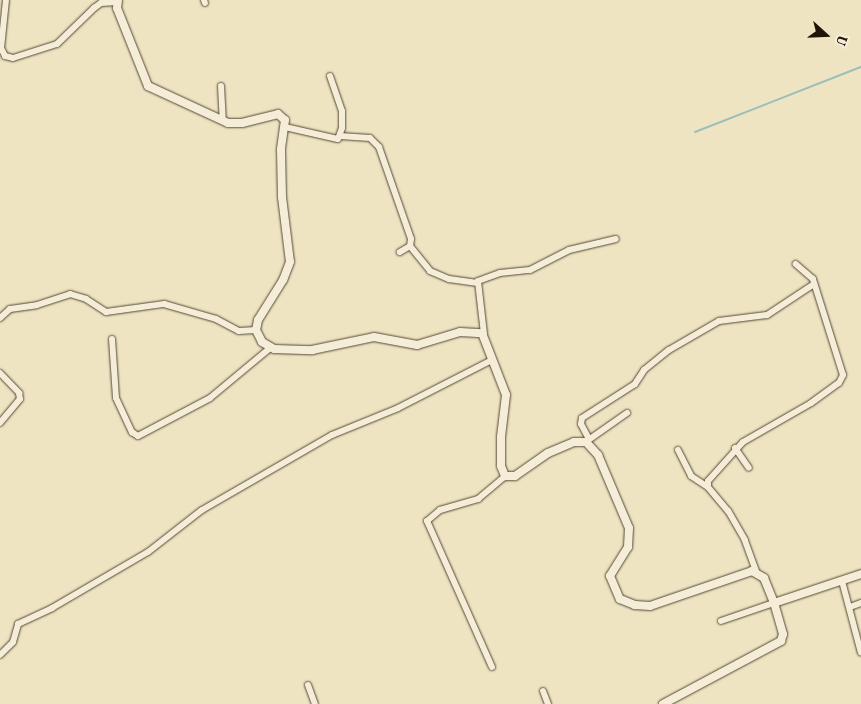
<!DOCTYPE html>
<style>
body{margin:0}
#map{position:relative;width:861px;height:704px;overflow:hidden;background:#efe4c2;font-family:Vollkorn,serif}
div>[style]{position:absolute}
.stream>*{height:2px;margin:-1px;padding:0 1px;transform-origin:1px;border-radius:1px;background:#9bbeb9}
.roads{filter:drop-shadow(0 0 1px #534836) drop-shadow(0 0 1px #534836)}
.minor>*{height:6px;margin:-3px;padding:0 3px;transform-origin:3px;border-radius:3px;background:#f5edd7}
.tertiary>*{height:8px;margin:-4px;padding:0 4px;transform-origin:4px;border-radius:4px;background:#f5edd7}
span{translate:-50% -50%;white-space:nowrap;text-align:center;line-height:1.15;-webkit-text-stroke:5px #f5edd7;paint-order:stroke}
.north{position:absolute;left:801px;top:10px;width:50px;height:50px;-webkit-text-stroke:4px #f5edd7;paint-order:stroke;rotate:110deg;font-size:14px;font-weight:700;line-height:20px;text-align:center;color:#1f1408}
.north::after{content:'';display:block;margin:auto;width:18px;height:22px;background:#1f1408;clip-path:polygon(50% 0,100% 100%,50% 72%,0 100%)}
</style>
<div id="map">
<div class="stream">
<i style="left:695px;top:132px;width:178px;rotate:-21.4deg"></i>
</div>
<div class="roads">
<div class="minor">
<i style="left:6px;top:0;width:48px;rotate:95.9deg"></i>
<i style="left:1px;top:48px;width:9px;rotate:63deg"></i>
<i style="left:5px;top:56px;width:8px;rotate:14deg"></i>
<i style="left:13px;top:58px;width:46px;rotate:-17.7deg"></i>
<i style="left:57px;top:44px;width:52px;rotate:-44.2deg"></i>
<i style="left:94px;top:8px;width:9px;rotate:-36deg"></i>
<i style="left:101px;top:3px;width:16px;rotate:-4deg"></i>
<i style="left:204px;top:0;width:3px;rotate:72deg"></i>
<i style="left:221px;top:86px;width:35px;rotate:87deg"></i>
<i style="left:285px;top:127px;width:54px;rotate:12.8deg"></i>
<i style="left:338px;top:139px;width:12px;rotate:-70deg"></i>
<i style="left:342px;top:128px;width:17px;rotate:-90deg"></i>
<i style="left:342px;top:111px;width:37px;rotate:-109deg"></i>
<i style="left:340px;top:136px;width:30px;rotate:4deg"></i>
<i style="left:370px;top:138px;width:13px;rotate:45deg"></i>
<i style="left:379px;top:147px;width:97px;rotate:70.8deg"></i>
<i style="left:411px;top:239px;width:7px;rotate:98deg"></i>
<i style="left:410px;top:246px;width:12px;rotate:149deg"></i>
<i style="left:410px;top:246px;width:32px;rotate:51deg"></i>
<i style="left:430px;top:271px;width:21px;rotate:23deg"></i>
<i style="left:449px;top:279px;width:27px;rotate:8deg"></i>
<i style="left:0;top:318px;width:13px;rotate:-42deg"></i>
<i style="left:10px;top:309px;width:27px;rotate:-8deg"></i>
<i style="left:37px;top:305px;width:35px;rotate:-18deg"></i>
<i style="left:70px;top:294px;width:17px;rotate:17deg"></i>
<i style="left:86px;top:299px;width:24px;rotate:33deg"></i>
<i style="left:106px;top:312px;width:59px;rotate:-7.9deg"></i>
<i style="left:164px;top:304px;width:54px;rotate:16.1deg"></i>
<i style="left:216px;top:319px;width:26px;rotate:28deg"></i>
<i style="left:239px;top:331px;width:17px;rotate:-3deg"></i>
<i style="left:484px;top:334px;width:53px;rotate:-96.5deg"></i>
<i style="left:478px;top:281px;width:23px;rotate:-20deg"></i>
<i style="left:500px;top:273px;width:30px;rotate:-6deg"></i>
<i style="left:530px;top:270px;width:44px;rotate:-27.1deg"></i>
<i style="left:569px;top:250px;width:48px;rotate:-13.2deg"></i>
<i style="left:112px;top:339px;width:59px;rotate:86.1deg"></i>
<i style="left:116px;top:398px;width:38px;rotate:65deg"></i>
<i style="left:132px;top:432px;width:7px;rotate:34deg"></i>
<i style="left:138px;top:436px;width:81px;rotate:-27.8deg"></i>
<i style="left:210px;top:398px;width:78px;rotate:-39.8deg"></i>
<i style="left:0;top:373px;width:28px;rotate:46deg"></i>
<i style="left:19px;top:393px;width:6px;rotate:81deg"></i>
<i style="left:20px;top:399px;width:31px;rotate:130deg"></i>
<i style="left:589px;top:439px;width:17px;rotate:-118deg"></i>
<i style="left:581px;top:424px;width:6px;rotate:-81deg"></i>
<i style="left:582px;top:418px;width:63px;rotate:-32.7deg"></i>
<i style="left:635px;top:384px;width:17px;rotate:-57deg"></i>
<i style="left:644px;top:370px;width:32px;rotate:-39deg"></i>
<i style="left:669px;top:350px;width:58px;rotate:-30.1deg"></i>
<i style="left:719px;top:321px;width:48px;rotate:-7.1deg"></i>
<i style="left:767px;top:315px;width:56px;rotate:-33.4deg"></i>
<i style="left:587px;top:441px;width:49px;rotate:-35deg"></i>
<i style="left:735px;top:448px;width:24px;rotate:55deg"></i>
<i style="left:678px;top:450px;width:29px;rotate:63deg"></i>
<i style="left:691px;top:476px;width:20px;rotate:33deg"></i>
<i style="left:756px;top:571px;width:33px;rotate:-110deg"></i>
<i style="left:745px;top:540px;width:34px;rotate:-120deg"></i>
<i style="left:728px;top:511px;width:31px;rotate:-130deg"></i>
<i style="left:708px;top:487px;width:6px;rotate:-90deg"></i>
<i style="left:708px;top:481px;width:52px;rotate:-48.1deg"></i>
<i style="left:743px;top:442px;width:78px;rotate:-29.8deg"></i>
<i style="left:811px;top:403px;width:34px;rotate:-36deg"></i>
<i style="left:839px;top:383px;width:9px;rotate:-63deg"></i>
<i style="left:843px;top:375px;width:101px;rotate:-107.4deg"></i>
<i style="left:813px;top:279px;width:23px;rotate:-139deg"></i>
<i style="left:842px;top:581px;width:74px;rotate:75.2deg"></i>
<i style="left:850px;top:607px;width:12px;rotate:-20deg"></i>
<i style="left:721px;top:621px;width:56px;rotate:-18.8deg"></i>
<i style="left:0;top:655px;width:18px;rotate:-45deg"></i>
<i style="left:13px;top:642px;width:19px;rotate:-74deg"></i>
<i style="left:18px;top:624px;width:38px;rotate:-25deg"></i>
<i style="left:52px;top:608px;width:111px;rotate:-30.3deg"></i>
<i style="left:148px;top:552px;width:68px;rotate:-37.9deg"></i>
<i style="left:202px;top:510px;width:150px;rotate:-30deg"></i>
<i style="left:332px;top:435px;width:71px;rotate:-22.2deg"></i>
<i style="left:398px;top:408px;width:106px;rotate:-27.1deg"></i>
<i style="left:492px;top:667px;width:160px;rotate:-114deg"></i>
<i style="left:427px;top:521px;width:17px;rotate:-40deg"></i>
<i style="left:440px;top:510px;width:40px;rotate:-16deg"></i>
<i style="left:478px;top:499px;width:35px;rotate:-40deg"></i>
<i style="left:308px;top:685px;width:20px;rotate:70deg"></i>
<i style="left:543px;top:691px;width:14px;rotate:69deg"></i>
</div>
<div class="tertiary">
<i style="left:118px;top:0;width:8px;rotate:97deg"></i>
<i style="left:117px;top:8px;width:84px;rotate:68.3deg"></i>
<i style="left:148px;top:86px;width:88px;rotate:24.8deg"></i>
<i style="left:228px;top:123px;width:14px"></i>
<i style="left:242px;top:123px;width:37px;rotate:-14deg"></i>
<i style="left:278px;top:114px;width:9px;rotate:41deg"></i>
<i style="left:285px;top:120px;width:30px;rotate:98deg"></i>
<i style="left:281px;top:150px;width:47px;rotate:88.8deg"></i>
<i style="left:282px;top:197px;width:65px;rotate:83deg"></i>
<i style="left:290px;top:262px;width:19px;rotate:111deg"></i>
<i style="left:283px;top:280px;width:47px;rotate:122deg"></i>
<i style="left:258px;top:320px;width:10px;rotate:101deg"></i>
<i style="left:256px;top:330px;width:13px;rotate:63deg"></i>
<i style="left:262px;top:342px;width:14px;rotate:30deg"></i>
<i style="left:274px;top:349px;width:38px;rotate:2deg"></i>
<i style="left:312px;top:350px;width:63px;rotate:-11.8deg"></i>
<i style="left:374px;top:337px;width:44px;rotate:10.5deg"></i>
<i style="left:417px;top:345px;width:45px;rotate:-16.8deg"></i>
<i style="left:460px;top:332px;width:22px;rotate:3deg"></i>
<i style="left:482px;top:333px;width:66px;rotate:68.8deg"></i>
<i style="left:506px;top:395px;width:42px;rotate:96.8deg"></i>
<i style="left:501px;top:437px;width:29px;rotate:90deg"></i>
<i style="left:501px;top:466px;width:11px;rotate:68deg"></i>
<i style="left:505px;top:476px;width:10px"></i>
<i style="left:515px;top:476px;width:40px;rotate:-34.9deg"></i>
<i style="left:548px;top:453px;width:28px;rotate:-23deg"></i>
<i style="left:574px;top:442px;width:12px"></i>
<i style="left:586px;top:442px;width:18px;rotate:47deg"></i>
<i style="left:598px;top:455px;width:79px;rotate:67deg"></i>
<i style="left:629px;top:528px;width:19px;rotate:93deg"></i>
<i style="left:628px;top:547px;width:34px;rotate:122deg"></i>
<i style="left:610px;top:576px;width:25px;rotate:67deg"></i>
<i style="left:620px;top:599px;width:16px;rotate:22deg"></i>
<i style="left:635px;top:605px;width:15px;rotate:4deg"></i>
<i style="left:650px;top:606px;width:108px;rotate:-18.9deg"></i>
<i style="left:752px;top:571px;width:14px;rotate:30deg"></i>
<i style="left:764px;top:578px;width:27px;rotate:68deg"></i>
<i style="left:663px;top:704px;width:134px;rotate:-28.1deg"></i>
<i style="left:781px;top:641px;width:7px;rotate:-74deg"></i>
<i style="left:783px;top:634px;width:32px;rotate:-106deg"></i>
<i style="left:774px;top:603px;width:92px;rotate:-18.4deg"></i>
</div>
</div>
<div class="north">U</div>
</div>
